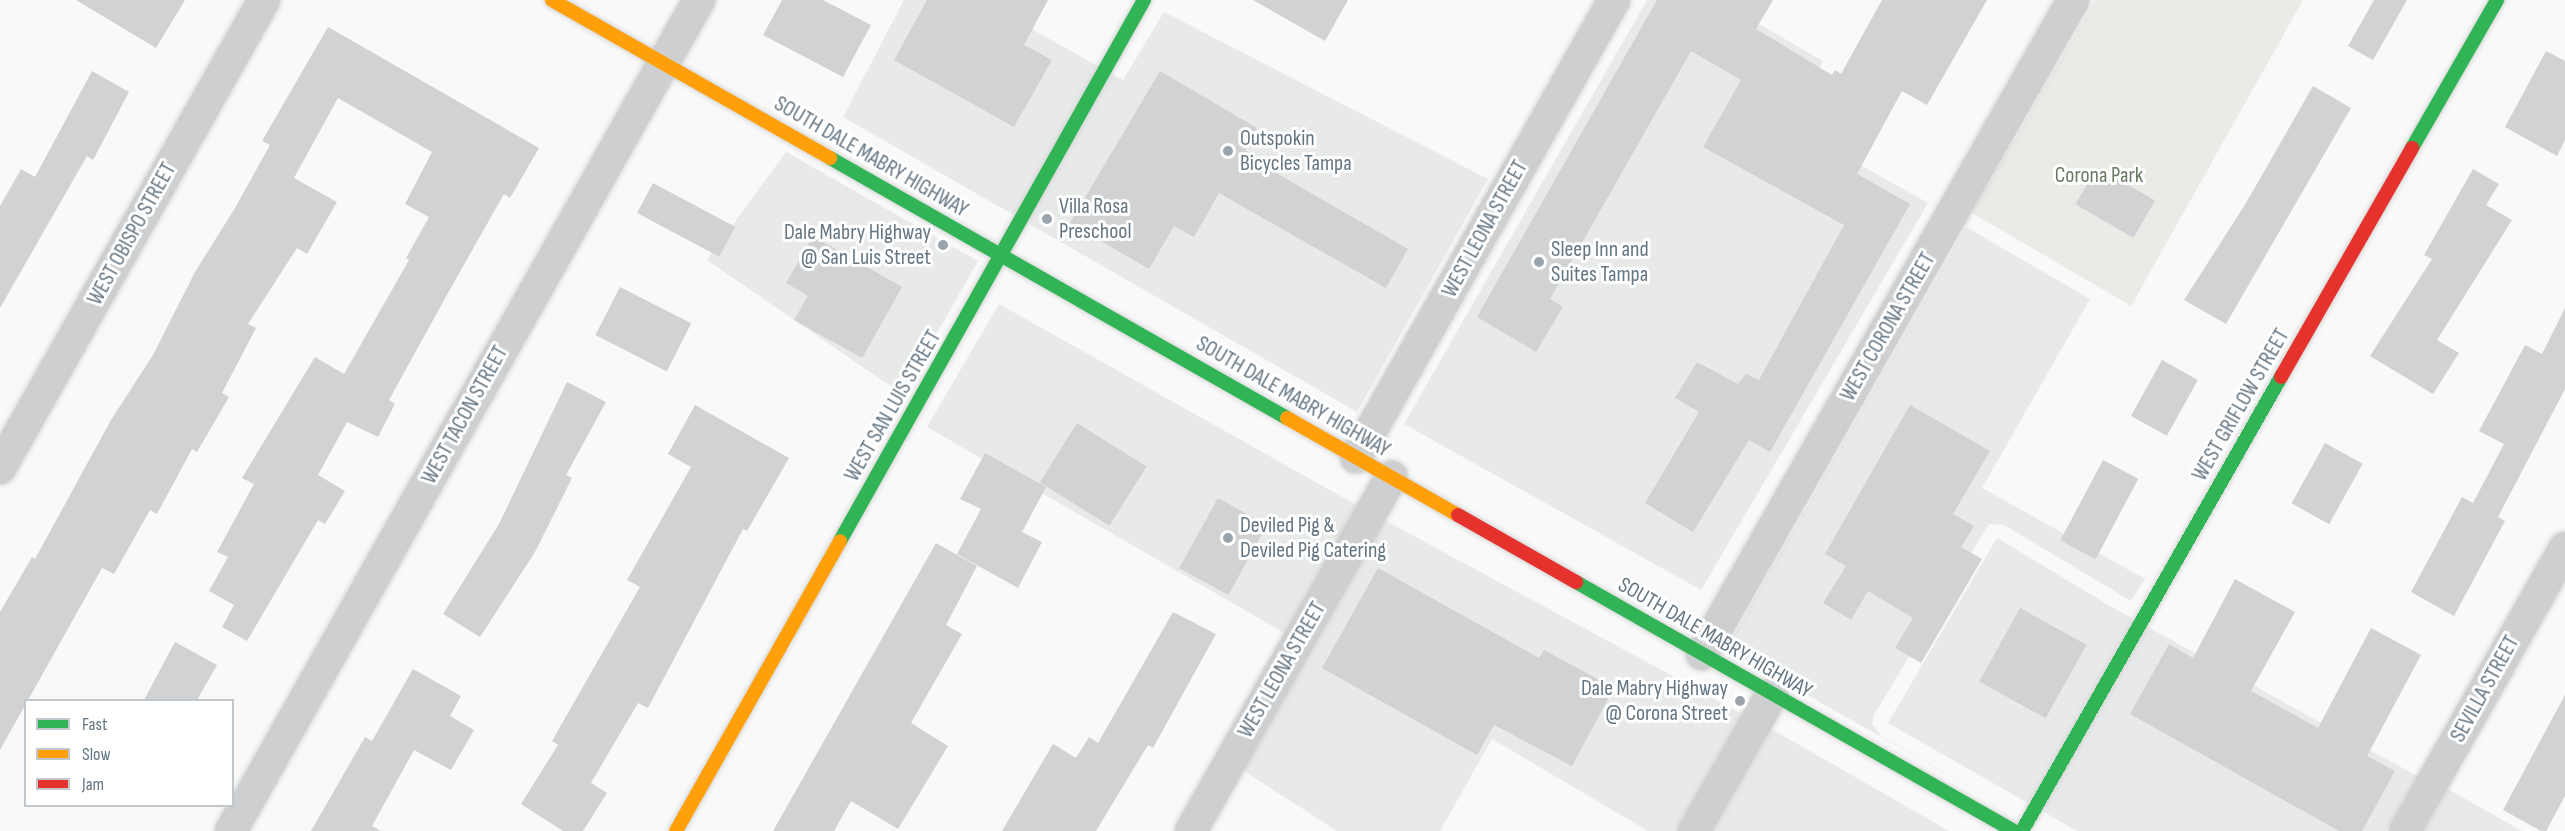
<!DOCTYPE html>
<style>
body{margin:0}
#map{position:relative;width:2565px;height:831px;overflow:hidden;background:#f9f9f9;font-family:"Sofia Sans Condensed",sans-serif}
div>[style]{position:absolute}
.built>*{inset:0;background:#e8e9e9}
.green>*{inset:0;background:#e8ebe6}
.building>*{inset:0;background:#d0d2d3;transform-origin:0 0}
.roads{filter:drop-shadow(0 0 2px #d5d6d7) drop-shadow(0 0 2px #d5d6d7)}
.street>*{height:32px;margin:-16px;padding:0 16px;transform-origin:16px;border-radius:16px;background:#cecfd0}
.fast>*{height:14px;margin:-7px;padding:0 7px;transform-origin:7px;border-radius:7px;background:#30b455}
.slow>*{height:14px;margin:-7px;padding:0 7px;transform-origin:7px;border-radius:7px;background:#ff9f0a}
.jam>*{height:14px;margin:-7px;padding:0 7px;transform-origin:7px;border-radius:7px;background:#e5322d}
.dots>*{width:16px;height:16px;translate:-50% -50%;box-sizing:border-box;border:3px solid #fff;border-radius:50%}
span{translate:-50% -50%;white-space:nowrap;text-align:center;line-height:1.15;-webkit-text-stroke:6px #fff;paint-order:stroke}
.poi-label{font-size:22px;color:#657683}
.left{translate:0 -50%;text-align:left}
.right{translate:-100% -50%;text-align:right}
.street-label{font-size:22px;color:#657683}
.park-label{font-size:22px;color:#687a64}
.legend{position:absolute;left:24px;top:699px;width:210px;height:108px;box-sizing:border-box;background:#fff;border:2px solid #c1c8cd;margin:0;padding:8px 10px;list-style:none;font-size:18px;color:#657683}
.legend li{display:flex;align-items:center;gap:12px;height:30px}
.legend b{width:30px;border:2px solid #c1c8cd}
</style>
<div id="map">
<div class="built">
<i style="clip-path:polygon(904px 0,980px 0,1123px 80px,1164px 12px,1488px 179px,1357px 412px,843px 117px)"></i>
<i style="clip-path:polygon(1647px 0,1717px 0,1823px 61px,1789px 125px,1928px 203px,1701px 590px,1404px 424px)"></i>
<i style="clip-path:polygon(786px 152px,978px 261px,902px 394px,707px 260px)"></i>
<i style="clip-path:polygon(1966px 227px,2090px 299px,1982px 488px,2145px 579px,2131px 601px,2004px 525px,1989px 524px,1874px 715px,1872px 724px,1881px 736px,2012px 811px,1726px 649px)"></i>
<i style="clip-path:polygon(999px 304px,1351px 502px,1789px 739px,1949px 831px,1648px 831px,1492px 739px,1440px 831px,1337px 831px,1238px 767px,1307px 646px,927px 427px)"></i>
<i style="clip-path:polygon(1997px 538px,2110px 606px,2419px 777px,2386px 831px,2077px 831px,1888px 723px)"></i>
<i style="clip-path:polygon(2448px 789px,2522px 831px,2424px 831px)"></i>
</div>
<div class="green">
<i style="clip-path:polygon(2095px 0,2303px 0,2131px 306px,1972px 213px)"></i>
</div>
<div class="building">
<i style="clip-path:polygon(76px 0,185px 0,156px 48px)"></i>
<i style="clip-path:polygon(782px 0,823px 0,871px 25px,843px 77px,763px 35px)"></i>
<i style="clip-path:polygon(927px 0,1048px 0,1024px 45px,1052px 60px,1014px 127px,894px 60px)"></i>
<i style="clip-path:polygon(1253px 0,1348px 0,1325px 41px)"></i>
<i style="clip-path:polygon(1657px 0,1773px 0,1756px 29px,1832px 75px,1835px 70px,1841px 74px,1882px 0,1987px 0,1927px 105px,1902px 91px,1857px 174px,1910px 204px,1770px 452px,1749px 440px,1693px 532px,1645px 503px,1699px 412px,1675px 398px,1697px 362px,1738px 384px,1746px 374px,1759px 380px,1844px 225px,1703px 147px,1741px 80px,1691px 51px,1550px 299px,1563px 307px,1536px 352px,1477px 317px)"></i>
<i style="clip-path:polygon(2374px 0,2407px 0,2373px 60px,2348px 46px)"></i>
<i style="clip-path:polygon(328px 27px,539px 148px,510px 198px,504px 194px,453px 284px,389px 400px,395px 404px,378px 437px,347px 422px,318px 475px,345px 491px,325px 524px,318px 520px,247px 641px,222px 627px,234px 605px,209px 591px,228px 557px,217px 552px,254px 484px,242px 478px,315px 357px,344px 374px,409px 260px,406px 258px,429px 217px,405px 204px,432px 152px,338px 98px,294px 178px,337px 202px,307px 254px,297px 248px,248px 324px,256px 328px,222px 393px,229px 397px,197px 452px,192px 449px,157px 514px,150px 510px,114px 574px,102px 568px,0 750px,0 612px,32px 557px,35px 559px,111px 420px,153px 355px,195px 272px,235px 208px,270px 145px,262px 141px)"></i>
<i style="clip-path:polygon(2546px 51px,2565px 61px,2565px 140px,2557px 156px,2505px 127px)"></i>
<i style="clip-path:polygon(92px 71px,129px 92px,93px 160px,87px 156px,0 308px,0 206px,21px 169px,35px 177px)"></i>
<i style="clip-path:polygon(1160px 71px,1257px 128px,1245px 150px,1264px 161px,1262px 165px,1408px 249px,1386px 288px,1219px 193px,1194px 237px,1174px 226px,1149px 269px,1070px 223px)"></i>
<i style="clip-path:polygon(2313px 86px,2351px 108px,2226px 324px,2184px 300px,2246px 203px)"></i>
<i style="left:2097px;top:167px;width:67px;height:43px;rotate:30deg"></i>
<i style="clip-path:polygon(2473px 169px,2499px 184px,2486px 205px,2512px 220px,2437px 340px,2459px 353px,2433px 394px,2370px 356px,2432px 259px,2424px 255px)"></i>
<i style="left:653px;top:183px;width:93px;height:34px;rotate:28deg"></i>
<i style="clip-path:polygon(813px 236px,902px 287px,862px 358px,794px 320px,808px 296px,786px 283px)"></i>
<i style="left:620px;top:287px;width:80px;height:54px;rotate:27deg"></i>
<i style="clip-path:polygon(2565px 308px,2565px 389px,2498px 517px,2505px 521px,2454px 616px,2411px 592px,2462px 497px,2473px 503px,2504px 444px,2479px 431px,2525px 345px,2542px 354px)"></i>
<i style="left:2162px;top:360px;width:41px;height:64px;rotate:29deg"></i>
<i style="clip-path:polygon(567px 382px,606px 402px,566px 475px,572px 478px,535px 552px,480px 637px,443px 614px,499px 524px)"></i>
<i style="clip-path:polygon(695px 405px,789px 458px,747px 531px,743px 529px,648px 708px,638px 703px,591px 783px,607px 793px,583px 831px,563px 831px,521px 804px,558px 745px,552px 741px,640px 587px,627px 580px,691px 467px,668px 454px)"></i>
<i style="clip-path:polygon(1910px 405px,1990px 451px,1953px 514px,1974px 526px,1961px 547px,1982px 559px,1921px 663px,1895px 648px,1913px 618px,1868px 591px,1851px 620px,1823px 603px,1846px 566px,1825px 554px)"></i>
<i style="left:1077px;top:423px;width:82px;height:70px;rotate:32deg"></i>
<i style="left:2325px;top:443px;width:43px;height:69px;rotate:29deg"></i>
<i style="clip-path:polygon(985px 453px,1046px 487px,1022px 532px,1042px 542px,1018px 588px,957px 554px,981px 509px,960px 499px)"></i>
<i style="left:2103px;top:460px;width:40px;height:91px;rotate:28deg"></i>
<i style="left:1218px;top:498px;width:56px;height:80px;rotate:29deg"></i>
<i style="clip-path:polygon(936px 543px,977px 566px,946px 625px,962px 634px,911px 723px,948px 746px,898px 829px,851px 801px,834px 831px,773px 831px)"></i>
<i style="clip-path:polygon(1378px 568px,1539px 658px,1544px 650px,1614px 688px,1572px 766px,1494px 725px,1477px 755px,1322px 668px)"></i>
<i style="clip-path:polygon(2235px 579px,2295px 612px,2251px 691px,2318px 728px,2371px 628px,2421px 655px,2367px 756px,2395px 771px,2362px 831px,2339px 831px,2130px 714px,2169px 644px,2193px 658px)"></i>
<i style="left:2020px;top:608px;width:76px;height:84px;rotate:29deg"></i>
<i style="clip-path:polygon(1173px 612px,1216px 634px,1153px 748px,1148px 745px,1096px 831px,1002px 831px,1053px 744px,1076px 758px,1089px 737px,1098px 743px)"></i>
<i style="clip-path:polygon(175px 642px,217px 665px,197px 700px,144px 700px)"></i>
<i style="clip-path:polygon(413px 669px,461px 696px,450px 716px,474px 730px,451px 770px,414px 750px,372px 826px,381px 831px,311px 831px,365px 737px,372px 741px)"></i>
<i style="clip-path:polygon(2565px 695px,2565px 796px,2546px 831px,2541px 831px,2503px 810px)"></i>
</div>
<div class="roads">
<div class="street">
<i style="left:1356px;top:457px;width:525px;rotate:-60.55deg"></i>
<i style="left:0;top:468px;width:537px;rotate:-60.57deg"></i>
<i style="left:1702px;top:654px;width:752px;rotate:-60.43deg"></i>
<i style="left:231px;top:831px;width:954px;rotate:-60.61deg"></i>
<i style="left:1191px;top:831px;width:407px;rotate:-60.5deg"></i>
<i style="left:1694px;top:831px;width:158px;rotate:-60.3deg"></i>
<i style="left:2405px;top:831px;width:325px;rotate:-60.5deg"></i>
</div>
<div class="fast">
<i style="left:2412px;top:148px;width:171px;rotate:-60.1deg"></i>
<i style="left:830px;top:158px;width:526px;rotate:29.64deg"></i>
<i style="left:840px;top:541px;width:621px;rotate:-60.67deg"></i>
<i style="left:1576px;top:582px;width:504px;rotate:29.62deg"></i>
<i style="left:2022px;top:831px;width:523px;rotate:-60.3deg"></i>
</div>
<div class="slow">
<i style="left:552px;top:0;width:320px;rotate:29.6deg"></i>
<i style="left:1287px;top:418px;width:197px;rotate:29.6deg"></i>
<i style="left:676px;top:831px;width:333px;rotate:-60.5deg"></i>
</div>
<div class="jam">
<i style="left:2281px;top:377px;width:264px;rotate:-60.2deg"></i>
<i style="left:1458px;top:515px;width:136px;rotate:29.6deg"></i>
</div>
</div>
<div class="dots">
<i style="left:1228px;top:151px;background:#99a4ac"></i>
<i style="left:1047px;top:219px;background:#99a4ac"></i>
<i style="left:943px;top:245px;background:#99a4ac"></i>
<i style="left:1539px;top:262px;background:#99a4ac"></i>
<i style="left:1228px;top:538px;background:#99a4ac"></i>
<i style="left:1740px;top:701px;background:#99a4ac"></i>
</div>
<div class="poi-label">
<span class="left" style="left:1240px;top:151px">Outspokin<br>Bicycles Tampa</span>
<span class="left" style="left:1059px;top:219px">Villa Rosa<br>Preschool</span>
<span class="right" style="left:931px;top:245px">Dale Mabry Highway<br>@ San Luis Street</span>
<span class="left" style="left:1551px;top:262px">Sleep Inn and<br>Suites Tampa</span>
<span class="left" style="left:1240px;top:538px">Deviled Pig &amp;<br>Deviled Pig Catering</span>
<span class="right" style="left:1728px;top:701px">Dale Mabry Highway<br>@ Corona Street</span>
</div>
<div class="street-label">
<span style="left:871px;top:157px;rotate:30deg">SOUTH DALE MABRY HIGHWAY</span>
<span style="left:1485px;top:229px;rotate:-61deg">WEST LEONA STREET</span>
<span style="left:132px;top:234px;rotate:-61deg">WEST OBISPO STREET</span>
<span style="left:1888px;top:327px;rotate:-60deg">WEST CORONA STREET</span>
<span style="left:1293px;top:397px;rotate:30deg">SOUTH DALE MABRY HIGHWAY</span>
<span style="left:2241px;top:405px;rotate:-60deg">WEST GRIFLOW STREET</span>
<span style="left:893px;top:406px;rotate:-60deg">WEST SAN LUIS STREET</span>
<span style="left:465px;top:415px;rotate:-61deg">WEST TACON STREET</span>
<span style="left:1715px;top:638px;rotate:30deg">SOUTH DALE MABRY HIGHWAY</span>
<span style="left:1282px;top:670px;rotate:-60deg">WEST LEONA STREET</span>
<span style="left:2485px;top:689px;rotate:-61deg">SEVILLA STREET</span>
</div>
<div class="park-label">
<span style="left:2099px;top:176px">Corona Park</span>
</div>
<ul class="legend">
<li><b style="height:8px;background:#30b455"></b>Fast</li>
<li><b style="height:8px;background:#ff9f0a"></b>Slow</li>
<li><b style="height:8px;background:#e5322d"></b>Jam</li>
</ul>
</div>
